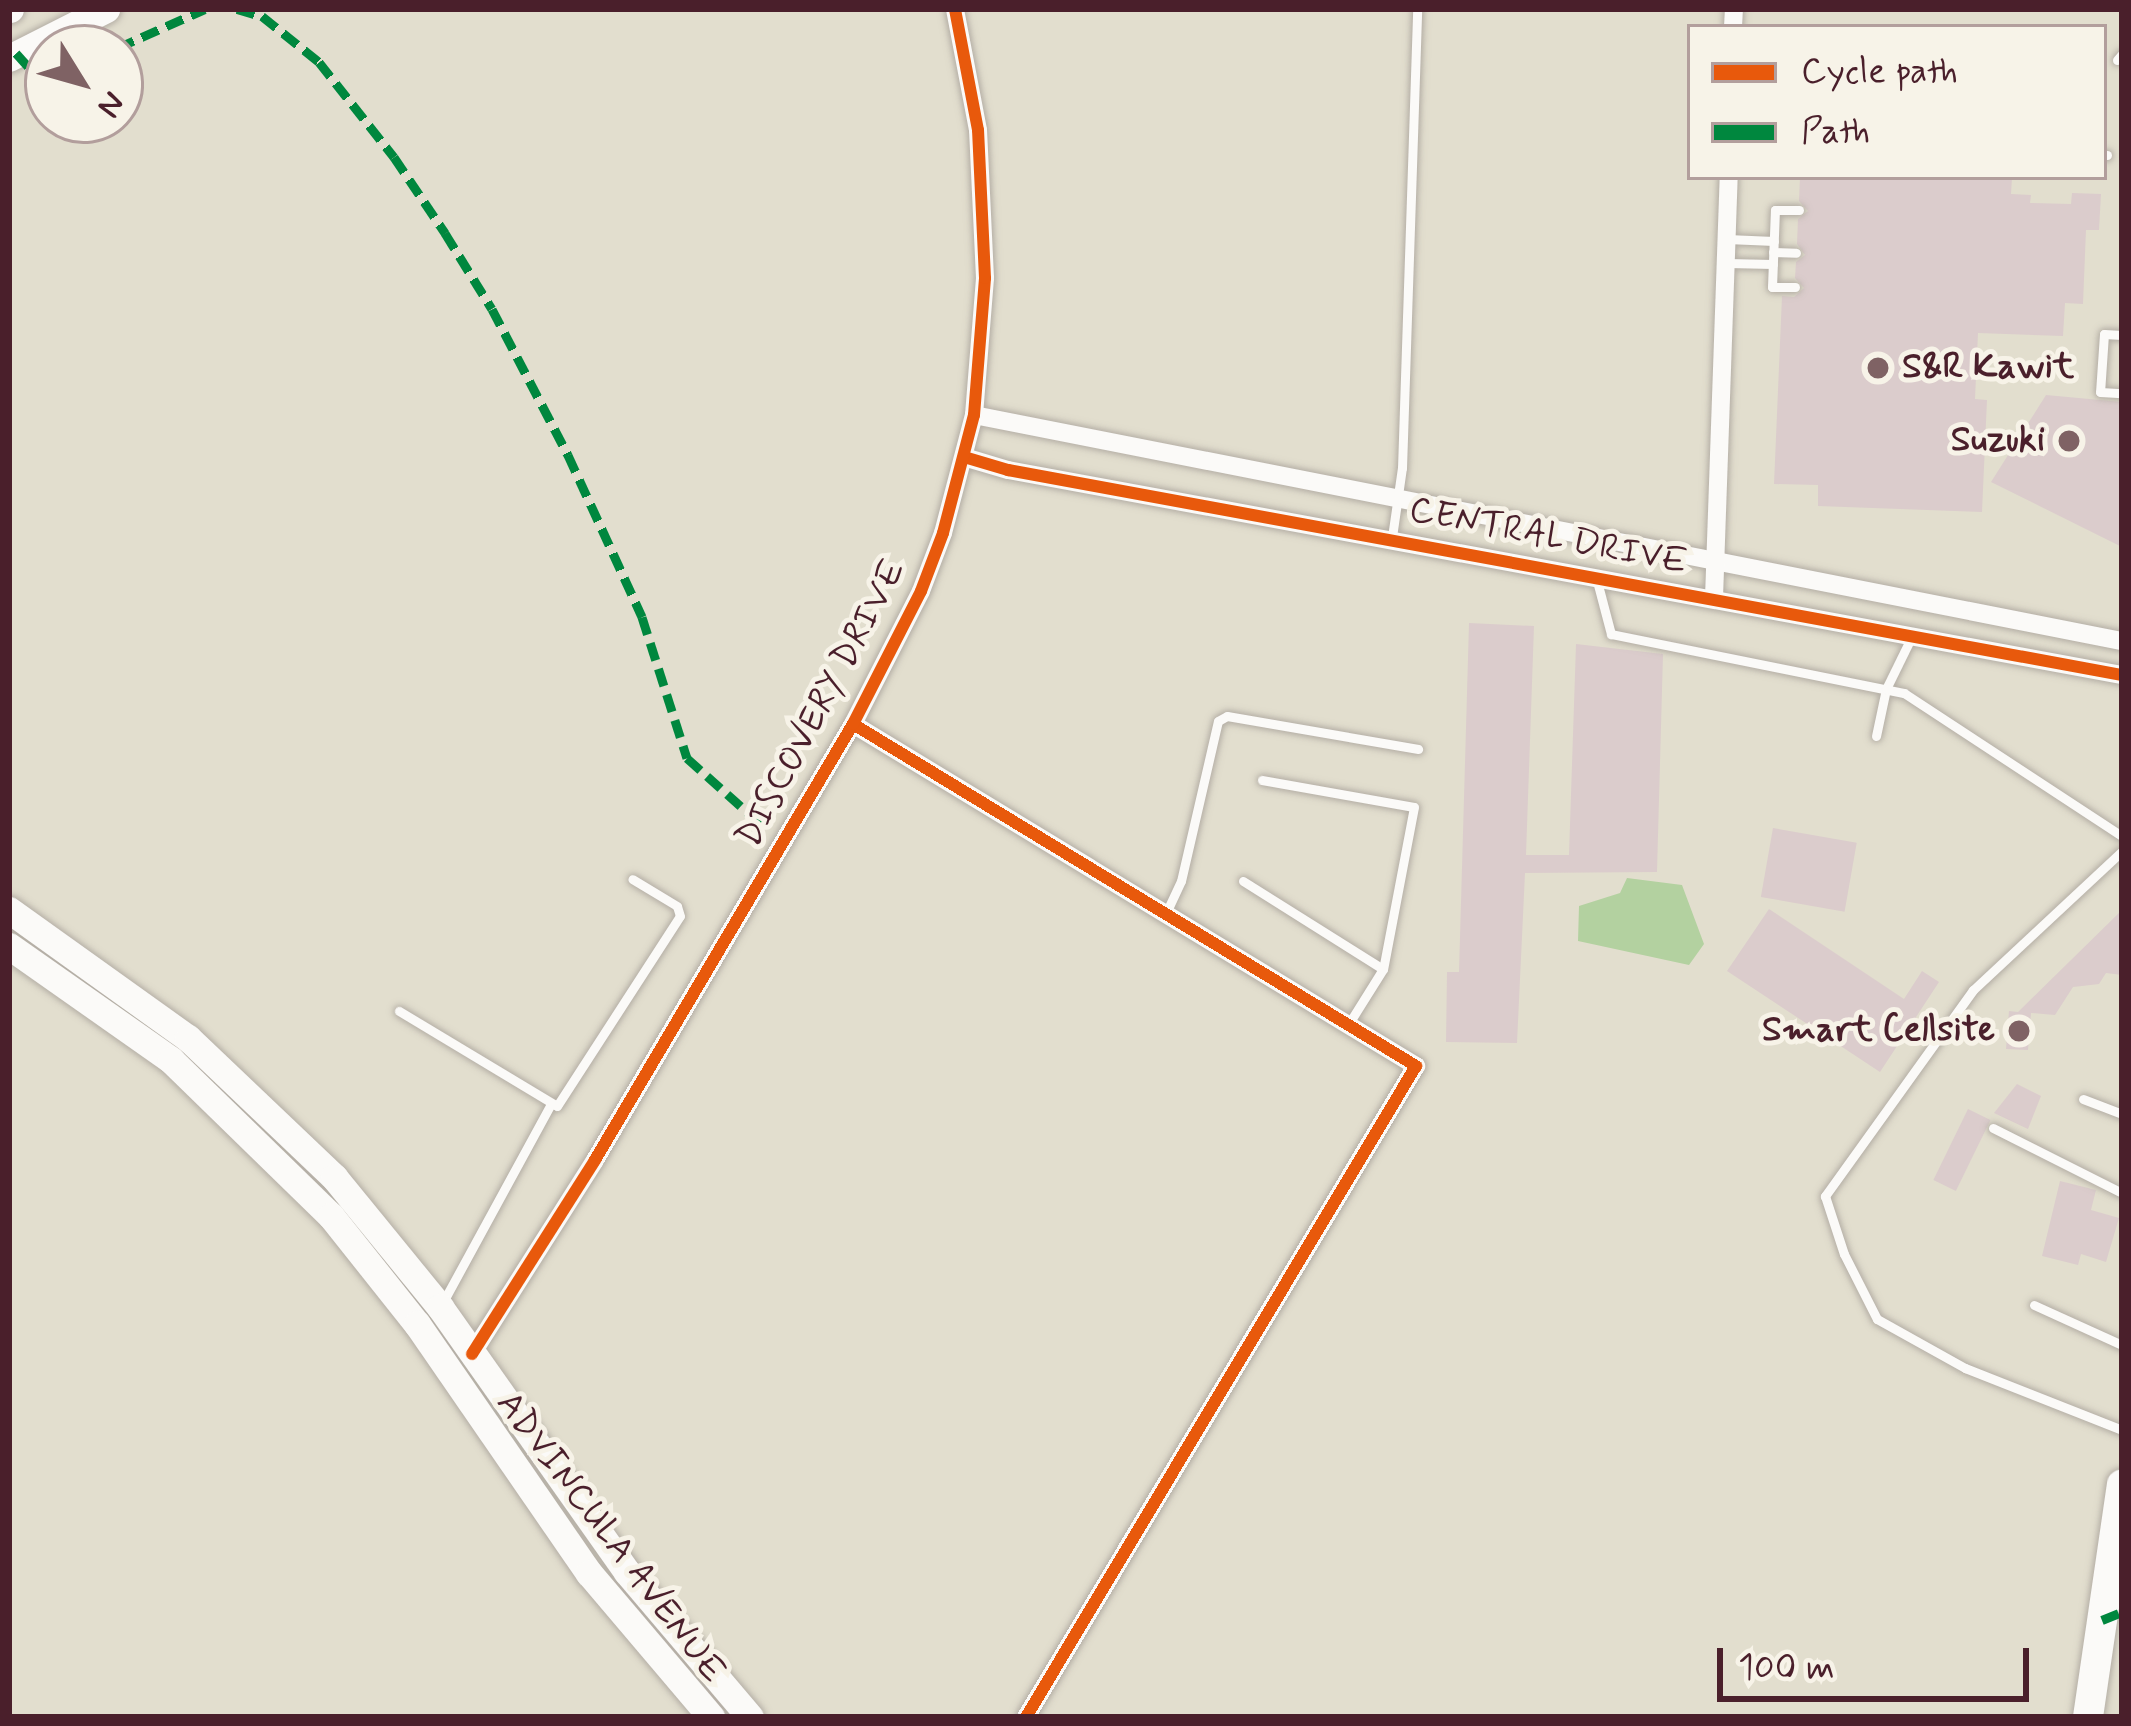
<!DOCTYPE html>
<style>
body{margin:0}
#map{position:relative;width:2131px;height:1726px;overflow:hidden;background:#e2dece;font-family:Mynerve,sans-serif}
div>[style]{position:absolute}
.green>*{inset:0;background:#b3d1a0}
.building>*{inset:0;background:#dbcccc;transform-origin:0 0}
.roads{filter:drop-shadow(0 0 3px #b4aea5) drop-shadow(0 0 3px #b4aea5)}
.lane>*{height:9px;margin:-4.5px;padding:0 4.5px;transform-origin:4.5px;border-radius:4.5px;background:#fbfaf8}
.street>*{height:18px;margin:-9px;padding:0 9px;transform-origin:9px;border-radius:9px;background:#fbfaf8}
.secondary>*{height:27px;margin:-13.5px;padding:0 13.5px;transform-origin:13.5px;border-radius:13.5px;background:#fbfaf8}
.primary>*{height:30px;margin:-15px;padding:0 15px;transform-origin:15px;border-radius:15px;background:#fbfaf8}
.quiet>*{height:9px;margin-top:-4.5px;transform-origin:0;background:repeating-linear-gradient(90deg,#00873e 0 18px,transparent 0 27px)}
.cycleway>*{height:12px;margin:-6px;padding:0 6px;transform-origin:6px;border-radius:6px;background:#e8590c}
.dots>*{width:33px;height:33px;translate:-50% -50%;box-sizing:border-box;border:6px solid #f7f3e8;border-radius:50%}
span{translate:-50% -50%;white-space:nowrap;text-align:center;line-height:1.15;-webkit-text-stroke:10px #f7f3e8;paint-order:stroke}
.poi-label{font-size:36px;color:#4a1f2b;font-weight:700}
.left{translate:0 -50%;text-align:left}
.right{translate:-100% -50%;text-align:right}
.street-label{font-size:36px;color:#4a1f2b}
.frame{position:absolute;inset:0;border:12px solid #4a1f2b;pointer-events:none}
.legend{position:absolute;left:1687px;top:24px;width:420px;height:156px;box-sizing:border-box;background:#f7f3e8;border:3px solid #b29e9c;margin:0;padding:15px 21px;list-style:none;font-size:36px;color:#4a1f2b}
.legend li{display:flex;align-items:center;gap:24px;height:60px}
.legend b{width:60px;border:3px solid #b29e9c}
.north{position:absolute;left:24px;top:24px;width:120px;height:120px;box-sizing:border-box;background:#f7f3e8;border:3px solid #b29e9c;border-radius:50%;rotate:127deg;font-size:33px;font-weight:700;line-height:48px;text-align:center;color:#4a1f2b}
.north::after{content:'';display:block;margin:auto;width:42px;height:54px;background:#7f6264;clip-path:polygon(50% 0,100% 100%,50% 72%,0 100%)}
.scale{position:absolute;left:1717px;top:1648px;width:312px;height:54px;box-sizing:border-box;border:6px solid #4a1f2b;border-top:0;padding-left:15px;font-size:36px;line-height:42px;white-space:nowrap;color:#4a1f2b;-webkit-text-stroke:9px #f7f3e8;paint-order:stroke}
</style>
<div id="map">
<div class="green">
<i style="clip-path:polygon(1627px 878px,1682px 885px,1704px 944px,1689px 965px,1578px 941px,1579px 906px,1620px 893px)"></i>
</div>
<div class="building">
<i style="clip-path:polygon(1800px 177px,2012px 177px,2011px 194px,2031px 195px,2030px 203px,2071px 204px,2072px 193px,2101px 194px,2099px 230px,2086px 230px,2083px 304px,2065px 303px,2063px 336px,1978px 333px,1975px 399px,1987px 400px,1982px 512px,1818px 506px,1818px 485px,1774px 484px,1782px 296px,1794px 297px,1804px 288px,1795px 278px,1796px 262px,1805px 255px,1797px 244px,1798px 219px,1808px 211px,1799px 201px)"></i>
<i style="clip-path:polygon(2046px 395px,2122px 402px,2122px 547px,1991px 482px)"></i>
<i style="clip-path:polygon(1469px 623px,1534px 626px,1526px 855px,1569px 855px,1576px 644px,1663px 654px,1657px 872px,1525px 873px,1517px 1043px,1446px 1042px,1447px 972px,1459px 972px)"></i>
<i style="left:1773px;top:828px;width:85px;height:70px;rotate:10deg"></i>
<i style="clip-path:polygon(1769px 909px,1904px 999px,1922px 971px,1939px 982px,1880px 1072px,1727px 971px)"></i>
<i style="clip-path:polygon(2122px 910px,2122px 975px,2106px 973px,2099px 984px,2073px 987px,2055px 1015px,2031px 1013px,2028px 1050px,2006px 1049px,2009px 1011px,2018px 1012px)"></i>
<i style="clip-path:polygon(2017px 1084px,2041px 1096px,2028px 1129px,1994px 1113px)"></i>
<i style="left:1968px;top:1109px;width:25px;height:79px;rotate:26deg"></i>
<i style="clip-path:polygon(2060px 1181px,2096px 1190px,2091px 1210px,2119px 1218px,2106px 1262px,2081px 1254px,2078px 1265px,2042px 1256px)"></i>
</div>
<div class="roads">
<div class="lane">
<i style="left:2117px;top:60px;width:8px;rotate:-50deg"></i>
<i style="left:2104px;top:155px;width:3px"></i>
<i style="left:1727px;top:239px;width:47px;rotate:2.4deg"></i>
<i style="left:1773px;top:252px;width:23px;rotate:2deg"></i>
<i style="left:1727px;top:263px;width:46px;rotate:1.2deg"></i>
<i style="left:1795px;top:287px;width:23px;rotate:180deg"></i>
<i style="left:1772px;top:287px;width:77px;rotate:-87.8deg"></i>
<i style="left:1775px;top:210px;width:24px"></i>
<i style="left:2122px;top:335px;width:18px;rotate:-177deg"></i>
<i style="left:2104px;top:334px;width:58px;rotate:93.9deg"></i>
<i style="left:2100px;top:392px;width:22px;rotate:3deg"></i>
<i style="left:1392px;top:537px;width:70px;rotate:-81.8deg"></i>
<i style="left:1402px;top:468px;width:459px;rotate:-88.1deg"></i>
<i style="left:1597px;top:581px;width:55px;rotate:75.2deg"></i>
<i style="left:1611px;top:634px;width:299px;rotate:11.4deg"></i>
<i style="left:1904px;top:693px;width:261px;rotate:33.3deg"></i>
<i style="left:1876px;top:736px;width:48px;rotate:-78deg"></i>
<i style="left:1886px;top:689px;width:59px;rotate:-63.9deg"></i>
<i style="left:1262px;top:780px;width:154px;rotate:10.1deg"></i>
<i style="left:1414px;top:807px;width:165px;rotate:100.8deg"></i>
<i style="left:1383px;top:969px;width:66px;rotate:122deg"></i>
<i style="left:2122px;top:851px;width:204px;rotate:137deg"></i>
<i style="left:1973px;top:990px;width:254px;rotate:125.7deg"></i>
<i style="left:1825px;top:1196px;width:61px;rotate:71.9deg"></i>
<i style="left:1844px;top:1254px;width:73px;rotate:63.1deg"></i>
<i style="left:1877px;top:1319px;width:101px;rotate:29.1deg"></i>
<i style="left:1965px;top:1368px;width:169px;rotate:21.5deg"></i>
<i style="left:1243px;top:881px;width:165px;rotate:32.2deg"></i>
<i style="left:1166px;top:913px;width:35px;rotate:-65deg"></i>
<i style="left:1181px;top:881px;width:164px;rotate:-77deg"></i>
<i style="left:1218px;top:721px;width:10px;rotate:-29deg"></i>
<i style="left:1227px;top:716px;width:194px;rotate:9.8deg"></i>
<i style="left:399px;top:1011px;width:184px;rotate:31deg"></i>
<i style="left:557px;top:1106px;width:226px;rotate:-57.1deg"></i>
<i style="left:680px;top:916px;width:10px;rotate:-107deg"></i>
<i style="left:677px;top:906px;width:52px;rotate:-149deg"></i>
<i style="left:2083px;top:1099px;width:42px;rotate:21deg"></i>
<i style="left:1993px;top:1128px;width:144px;rotate:26.7deg"></i>
<i style="left:443px;top:1302px;width:223px;rotate:-61.4deg"></i>
<i style="left:2034px;top:1305px;width:97px;rotate:24.4deg"></i>
</div>
<div class="street">
<i style="left:1733px;top:27px;width:18px;rotate:-87deg"></i>
<i style="left:974px;top:415px;width:1170px;rotate:11.14deg"></i>
<i style="left:964px;top:457px;width:46px;rotate:16.5deg"></i>
<i style="left:1008px;top:470px;width:1133px;rotate:10.43deg"></i>
<i style="left:1714px;top:598px;width:421px;rotate:-88deg"></i>
<i style="left:853px;top:724px;width:659px;rotate:31.28deg"></i>
<i style="left:1416px;top:1066px;width:759px;rotate:120.92deg"></i>
<i style="left:472px;top:1354px;width:230px;rotate:-57.6deg"></i>
<i style="left:595px;top:1160px;width:507px;rotate:-59.39deg"></i>
<i style="left:853px;top:724px;width:149px;rotate:-62.9deg"></i>
<i style="left:921px;top:591px;width:62px;rotate:-69.2deg"></i>
<i style="left:943px;top:533px;width:122px;rotate:-75.3deg"></i>
<i style="left:974px;top:415px;width:137px;rotate:-85.4deg"></i>
<i style="left:985px;top:278px;width:148px;rotate:-92.7deg"></i>
<i style="left:978px;top:130px;width:123px;rotate:-100.8deg"></i>
</div>
<div class="secondary">
<i style="left:9px;top:9px;width:1px"></i>
<i style="left:9px;top:58px;width:109px;rotate:-26.8deg"></i>
<i style="left:9px;top:910px;width:220px;rotate:35.6deg"></i>
<i style="left:188px;top:1038px;width:202px;rotate:43.6deg"></i>
<i style="left:334px;top:1177px;width:168px;rotate:50.8deg"></i>
<i style="left:440px;top:1307px;width:324px;rotate:54.8deg"></i>
<i style="left:627px;top:1572px;width:190px;rotate:49.7deg"></i>
<i style="left:9px;top:946px;width:198px;rotate:35.1deg"></i>
<i style="left:171px;top:1060px;width:223px;rotate:44.3deg"></i>
<i style="left:331px;top:1216px;width:138px;rotate:51.5deg"></i>
<i style="left:417px;top:1324px;width:303px;rotate:55.4deg"></i>
<i style="left:589px;top:1573px;width:189px;rotate:49.7deg"></i>
</div>
<div class="primary">
<i style="left:2088px;top:1717px;width:235px;rotate:-81.7deg"></i>
</div>
</div>
<div class="quiet">
<i style="left:237px;top:9px;width:26px;rotate:16deg"></i>
<i style="left:262px;top:16px;width:73px;rotate:38.9deg"></i>
<i style="left:319px;top:62px;width:121px;rotate:51.7deg"></i>
<i style="left:394px;top:157px;width:92px;rotate:56.1deg"></i>
<i style="left:445px;top:233px;width:89px;rotate:58.3deg"></i>
<i style="left:492px;top:309px;width:165px;rotate:62.5deg"></i>
<i style="left:568px;top:455px;width:178px;rotate:65.4deg"></i>
<i style="left:642px;top:617px;width:148px;rotate:72.3deg"></i>
<i style="left:687px;top:758px;width:101px;rotate:41.8deg"></i>
<i style="left:117px;top:48px;width:96px;rotate:-23.9deg"></i>
<i style="left:16px;top:53px;width:25px;rotate:48deg"></i>
<i style="left:33px;top:72px;width:16px;rotate:15deg"></i>
<i style="left:2102px;top:1620px;width:22px;rotate:-22deg"></i>
</div>
<div class="cycleway">
<i style="left:964px;top:457px;width:46px;rotate:16.5deg"></i>
<i style="left:1008px;top:470px;width:1133px;rotate:10.43deg"></i>
<i style="left:853px;top:724px;width:659px;rotate:31.28deg"></i>
<i style="left:1416px;top:1066px;width:759px;rotate:120.92deg"></i>
<i style="left:472px;top:1354px;width:230px;rotate:-57.6deg"></i>
<i style="left:595px;top:1160px;width:507px;rotate:-59.39deg"></i>
<i style="left:853px;top:724px;width:149px;rotate:-62.9deg"></i>
<i style="left:921px;top:591px;width:62px;rotate:-69.2deg"></i>
<i style="left:943px;top:533px;width:122px;rotate:-75.3deg"></i>
<i style="left:974px;top:415px;width:137px;rotate:-85.4deg"></i>
<i style="left:985px;top:278px;width:148px;rotate:-92.7deg"></i>
<i style="left:978px;top:130px;width:123px;rotate:-100.8deg"></i>
</div>
<div class="dots">
<i style="left:1878px;top:368px;background:#7f6264"></i>
<i style="left:2069px;top:441px;background:#7f6264"></i>
<i style="left:2019px;top:1031px;background:#7f6264"></i>
</div>
<div class="poi-label">
<span class="left" style="left:1902px;top:368px">S&amp;R Kawit</span>
<span class="right" style="left:2045px;top:441px">Suzuki</span>
<span class="right" style="left:1995px;top:1031px">Smart Cellsite</span>
</div>
<div class="street-label">
<span style="left:1548px;top:537px;rotate:11deg">CENTRAL DRIVE</span>
<span style="left:822px;top:704px;rotate:-62deg">DISCOVERY DRIVE</span>
<span style="left:610px;top:1538px;rotate:53deg">ADVINCULA AVENUE</span>
</div>
<div class="frame"></div>
<ul class="legend">
<li><b style="height:15px;background:#e8590c"></b>Cycle path</li>
<li><b style="height:15px;background:#00873e"></b>Path</li>
</ul>
<div class="north">N</div>
<div class="scale">100 m</div>
</div>
